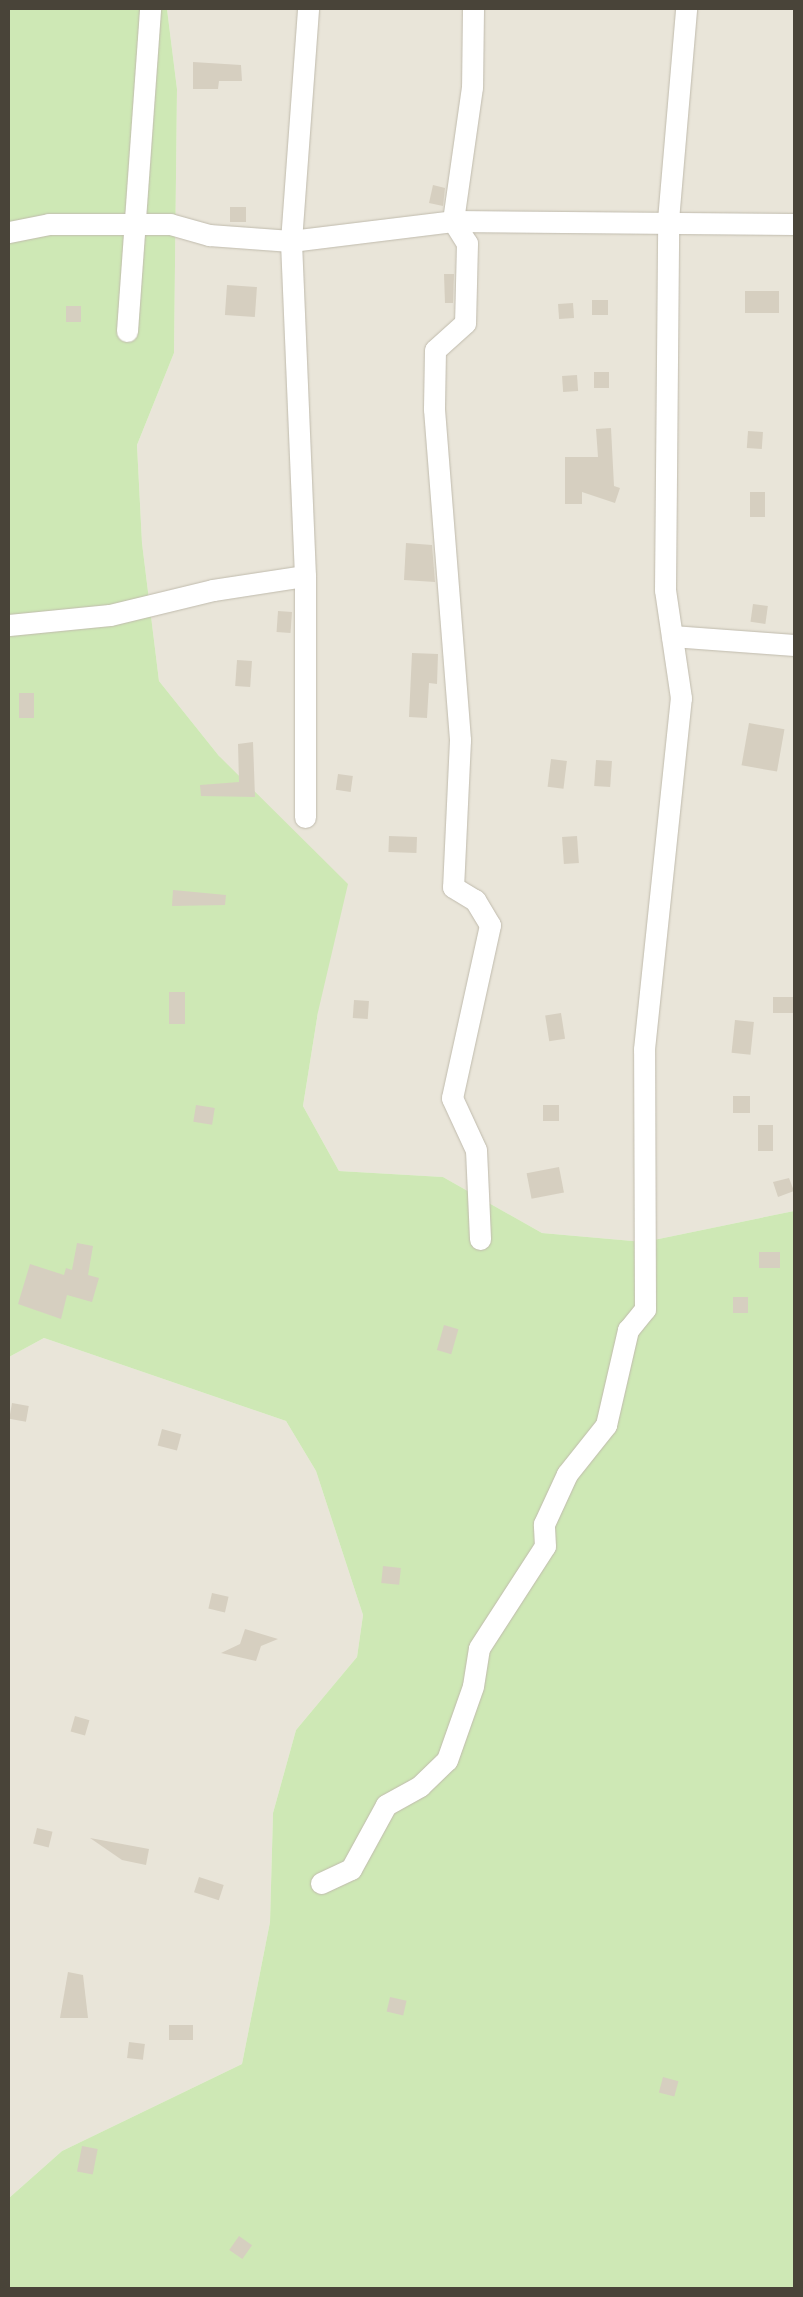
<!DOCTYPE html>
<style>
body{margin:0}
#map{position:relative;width:803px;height:2297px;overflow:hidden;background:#f5f2eb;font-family:"Varela Round",sans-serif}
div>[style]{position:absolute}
.residential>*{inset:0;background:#e9e5d9}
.green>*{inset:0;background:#cee8b5}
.building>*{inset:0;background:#d6cfc0;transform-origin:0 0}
.roads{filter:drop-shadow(0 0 1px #c0bbad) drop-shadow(0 0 1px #c0bbad)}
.minor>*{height:21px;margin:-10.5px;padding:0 10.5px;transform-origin:10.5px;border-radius:10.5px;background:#fff}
span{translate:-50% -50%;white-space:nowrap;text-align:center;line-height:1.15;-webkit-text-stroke:4px #fff;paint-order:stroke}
.frame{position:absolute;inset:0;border:10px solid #494439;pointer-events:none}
</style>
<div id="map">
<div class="residential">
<i style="clip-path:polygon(167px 9px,794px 9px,794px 1211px,644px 1242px,542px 1233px,443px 1177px,339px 1171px,303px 1106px,318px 1012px,219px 756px,159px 681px,142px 543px,137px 445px,174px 353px,177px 89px)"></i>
<i style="clip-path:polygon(44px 1338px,286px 1421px,316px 1471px,363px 1615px,357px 1657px,296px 1730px,273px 1813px,270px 1922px,242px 2064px,62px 2151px,9px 2198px,9px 1357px)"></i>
</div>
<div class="green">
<i style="clip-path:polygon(9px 9px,167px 9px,177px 89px,174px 353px,137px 445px,142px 543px,159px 681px,219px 756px,348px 884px,318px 1012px,303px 1106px,339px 1171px,443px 1177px,542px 1233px,644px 1242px,794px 1211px,794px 2288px,9px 2288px,9px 2198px,62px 2151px,242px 2064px,270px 1922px,273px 1813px,296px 1730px,357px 1657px,363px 1615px,316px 1471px,286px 1421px,44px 1338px,9px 1357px)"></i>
</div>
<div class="building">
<i style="clip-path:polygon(193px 62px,241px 65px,242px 81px,219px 81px,218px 89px,193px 89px)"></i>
<i style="clip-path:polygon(433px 185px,445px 188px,443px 206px,429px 203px)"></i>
<i style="left:230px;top:207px;width:16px;height:15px"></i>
<i style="clip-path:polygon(444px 274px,454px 274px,453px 303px,445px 303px)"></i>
<i style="left:227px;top:285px;width:30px;height:30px;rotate:4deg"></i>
<i style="left:745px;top:291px;width:34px;height:22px"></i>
<i style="left:592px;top:300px;width:16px;height:15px"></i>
<i style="left:573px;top:303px;width:15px;height:15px;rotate:86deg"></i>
<i style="left:66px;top:306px;width:15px;height:16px"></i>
<i style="left:594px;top:372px;width:15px;height:16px"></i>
<i style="left:577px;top:375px;width:16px;height:15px;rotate:86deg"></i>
<i style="clip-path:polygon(611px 428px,614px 486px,620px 488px,615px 503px,582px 492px,582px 504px,565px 504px,565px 457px,598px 457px,596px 429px)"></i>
<i style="left:748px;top:431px;width:15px;height:17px;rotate:4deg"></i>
<i style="left:750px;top:492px;width:15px;height:25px"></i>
<i style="clip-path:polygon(406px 543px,432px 545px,435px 582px,404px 580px)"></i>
<i style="left:753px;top:604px;width:15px;height:18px;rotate:8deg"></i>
<i style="left:278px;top:611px;width:14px;height:21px;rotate:4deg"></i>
<i style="clip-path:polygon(412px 653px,438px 654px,437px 684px,429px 683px,427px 718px,409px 717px)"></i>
<i style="left:237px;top:660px;width:15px;height:26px;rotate:4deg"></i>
<i style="left:19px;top:693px;width:15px;height:25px"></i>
<i style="left:749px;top:723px;width:36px;height:43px;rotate:10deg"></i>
<i style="clip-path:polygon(253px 742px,255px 797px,201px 796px,200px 785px,239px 782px,238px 744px)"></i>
<i style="left:551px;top:759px;width:16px;height:28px;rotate:7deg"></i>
<i style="left:596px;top:760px;width:16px;height:26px;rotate:4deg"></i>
<i style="left:338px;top:774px;width:15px;height:16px;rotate:8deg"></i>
<i style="left:389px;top:836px;width:28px;height:16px;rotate:2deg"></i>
<i style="left:577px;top:836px;width:27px;height:15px;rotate:86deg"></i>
<i style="clip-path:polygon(173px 890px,226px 895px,225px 905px,172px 906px)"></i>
<i style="left:169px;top:992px;width:16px;height:32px"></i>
<i style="left:794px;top:997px;width:16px;height:21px;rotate:90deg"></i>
<i style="left:354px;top:1000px;width:15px;height:18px;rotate:4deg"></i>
<i style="left:561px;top:1013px;width:26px;height:16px;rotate:81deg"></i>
<i style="left:735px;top:1020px;width:19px;height:33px;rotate:6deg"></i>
<i style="left:733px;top:1096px;width:17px;height:17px"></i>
<i style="left:196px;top:1105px;width:19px;height:17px;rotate:9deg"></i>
<i style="left:559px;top:1105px;width:16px;height:16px;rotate:90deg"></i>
<i style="left:758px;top:1125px;width:15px;height:26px"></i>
<i style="left:559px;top:1167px;width:26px;height:33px;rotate:79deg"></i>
<i style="clip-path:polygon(789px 1178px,794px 1191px,778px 1197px,773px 1182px)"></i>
<i style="clip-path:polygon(77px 1243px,93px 1246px,88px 1275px,99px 1278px,92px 1302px,67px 1295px,61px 1319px,18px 1304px,30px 1264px,64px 1275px,66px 1268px,72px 1270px)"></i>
<i style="left:759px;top:1252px;width:21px;height:16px"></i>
<i style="left:733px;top:1297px;width:15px;height:16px"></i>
<i style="left:444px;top:1325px;width:15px;height:26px;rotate:16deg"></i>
<i style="left:12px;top:1403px;width:17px;height:16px;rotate:10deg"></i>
<i style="left:162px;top:1429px;width:20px;height:17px;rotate:15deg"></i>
<i style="left:383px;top:1566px;width:18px;height:17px;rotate:6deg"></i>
<i style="left:212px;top:1593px;width:17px;height:16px;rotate:13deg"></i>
<i style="clip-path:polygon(245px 1629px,278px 1639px,261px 1646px,256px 1661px,221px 1653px,240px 1644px)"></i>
<i style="left:75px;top:1716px;width:15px;height:16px;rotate:16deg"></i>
<i style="left:37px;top:1828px;width:16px;height:16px;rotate:14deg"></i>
<i style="clip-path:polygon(90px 1838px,149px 1849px,146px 1865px,122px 1860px)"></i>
<i style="left:199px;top:1877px;width:26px;height:16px;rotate:18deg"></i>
<i style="clip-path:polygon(68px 1972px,83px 1975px,88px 2018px,60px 2018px)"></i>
<i style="left:390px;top:1997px;width:17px;height:15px;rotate:13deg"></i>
<i style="left:169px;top:2025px;width:24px;height:15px"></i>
<i style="left:129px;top:2042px;width:16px;height:16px;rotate:7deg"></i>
<i style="left:663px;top:2077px;width:16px;height:16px;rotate:15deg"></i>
<i style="left:82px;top:2146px;width:16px;height:26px;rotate:11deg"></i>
<i style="left:239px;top:2236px;width:16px;height:17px;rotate:35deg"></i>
</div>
<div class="roads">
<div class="minor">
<i style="left:473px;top:9px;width:78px;rotate:90.7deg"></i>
<i style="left:472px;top:87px;width:135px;rotate:98.1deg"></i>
<i style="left:453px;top:221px;width:26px;rotate:58deg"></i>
<i style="left:467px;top:243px;width:80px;rotate:91.4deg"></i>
<i style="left:465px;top:323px;width:40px;rotate:138deg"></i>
<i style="left:435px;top:350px;width:59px;rotate:91deg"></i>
<i style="left:434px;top:409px;width:332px;rotate:85.5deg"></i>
<i style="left:460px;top:740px;width:147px;rotate:92.7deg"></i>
<i style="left:453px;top:887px;width:26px;rotate:31deg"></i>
<i style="left:475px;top:900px;width:29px;rotate:59deg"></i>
<i style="left:490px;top:925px;width:177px;rotate:102.4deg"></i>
<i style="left:452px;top:1098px;width:57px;rotate:65.2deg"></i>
<i style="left:476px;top:1150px;width:89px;rotate:87.4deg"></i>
<i style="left:9px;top:232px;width:41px;rotate:-11.3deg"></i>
<i style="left:49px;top:224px;width:121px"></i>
<i style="left:170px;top:224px;width:41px;rotate:15.8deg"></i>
<i style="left:209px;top:235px;width:82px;rotate:4.2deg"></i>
<i style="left:291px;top:241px;width:163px;rotate:-7deg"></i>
<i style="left:453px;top:221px;width:341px;rotate:0.5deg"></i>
<i style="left:127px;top:331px;width:323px;rotate:-85.9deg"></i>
<i style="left:9px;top:625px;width:101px;rotate:-5.7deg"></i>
<i style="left:110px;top:615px;width:106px;rotate:-13.6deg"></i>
<i style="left:213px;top:590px;width:93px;rotate:-8.7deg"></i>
<i style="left:672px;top:636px;width:122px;rotate:4.2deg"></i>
<i style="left:305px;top:817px;width:241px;rotate:-90deg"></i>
<i style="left:305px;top:576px;width:335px;rotate:-92.4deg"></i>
<i style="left:291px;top:241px;width:233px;rotate:-85.8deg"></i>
<i style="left:321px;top:1883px;width:33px;rotate:-25deg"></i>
<i style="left:351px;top:1869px;width:73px;rotate:-61.3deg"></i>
<i style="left:386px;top:1805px;width:39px;rotate:-29deg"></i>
<i style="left:420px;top:1786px;width:37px;rotate:-44deg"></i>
<i style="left:447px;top:1760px;width:78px;rotate:-70.6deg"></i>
<i style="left:473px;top:1686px;width:38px;rotate:-81deg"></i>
<i style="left:479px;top:1648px;width:121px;rotate:-57.1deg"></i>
<i style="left:545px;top:1546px;width:22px;rotate:-93deg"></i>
<i style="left:544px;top:1524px;width:55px;rotate:-65.3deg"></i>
<i style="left:567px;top:1474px;width:63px;rotate:-51.5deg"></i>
<i style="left:606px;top:1425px;width:98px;rotate:-77deg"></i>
<i style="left:628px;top:1330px;width:27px;rotate:-51deg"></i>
<i style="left:645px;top:1309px;width:260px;rotate:-90.2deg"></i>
<i style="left:644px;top:1049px;width:353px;rotate:-84deg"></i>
<i style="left:681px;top:698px;width:109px;rotate:-98.4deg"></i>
<i style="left:665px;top:590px;width:370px;rotate:-89.5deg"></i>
<i style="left:668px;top:220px;width:212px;rotate:-85.1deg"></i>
</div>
</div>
<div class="frame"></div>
</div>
